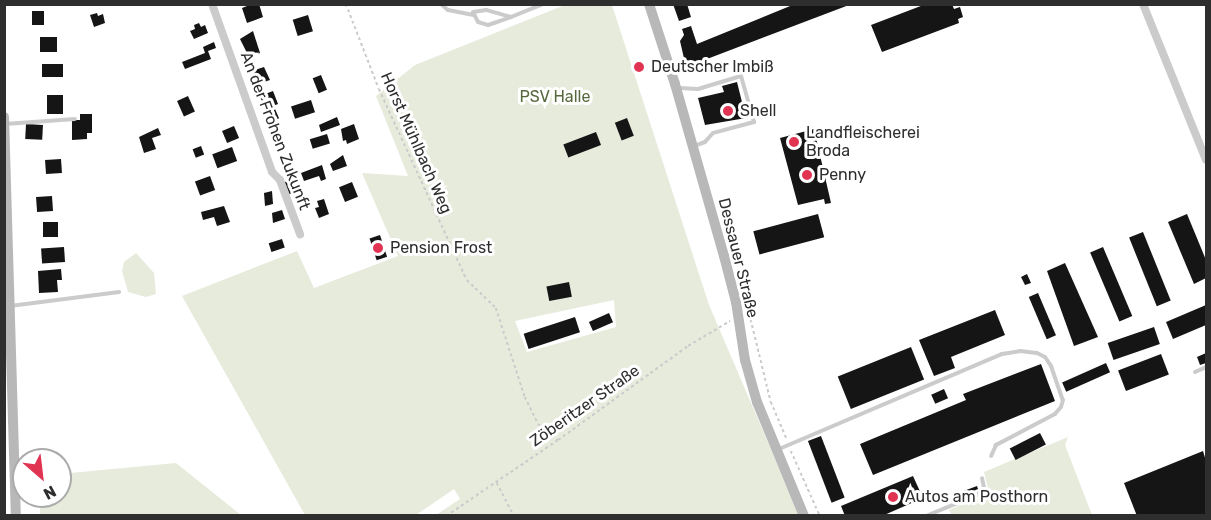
<!DOCTYPE html>
<meta charset="utf-8">
<style>
body{margin:0}
#map{position:relative;width:1211px;height:520px;overflow:hidden;background:#fff;font-family:Rubik,sans-serif}
div>[style]{position:absolute}
.green>*{inset:0;background:#e6ebdc}
.building>*{inset:0;background:#151515;transform-origin:0 0}
.path>*{height:1.5px;margin-top:-0.75px;transform-origin:0;background:repeating-linear-gradient(90deg,#cbcbcb 0 3px,transparent 0 6px)}
.lane>*{height:4px;margin:-2px;padding:0 2px;transform-origin:2px;border-radius:2px;background:#cbcbcb}
.street>*{height:8px;margin:-4px;padding:0 4px;transform-origin:4px;border-radius:4px;background:#cbcbcb}
.secondary>*{height:10px;margin:-5px;padding:0 5px;transform-origin:5px;border-radius:5px;background:#b8b8b8}
.dots>*{width:16px;height:16px;translate:-50% -50%;box-sizing:border-box;border:3px solid #fff;border-radius:50%}
span{translate:-50% -50%;white-space:nowrap;text-align:center;line-height:1.15;-webkit-text-stroke:6px #fff;paint-order:stroke}
.poi-label{font-size:16px;color:#2e2e2e}
.left{translate:0 -50%;text-align:left}
.park-label{font-size:16px;color:#56693c}
.street-label{font-size:16px;color:#2e2e2e}
.frame{position:absolute;inset:0;border:6px solid #2e2e2e;pointer-events:none}
.north{position:absolute;left:12px;top:448px;width:60px;height:60px;box-sizing:border-box;background:#fff;border:2px solid #ababab;border-radius:50%;rotate:152deg;font-size:16px;font-weight:700;line-height:24px;text-align:center;color:#2e2e2e}
.north::after{content:'';display:block;margin:auto;width:21px;height:27px;background:#e13452;clip-path:polygon(50% 0,100% 100%,50% 72%,0 100%)}
</style>
<div id="map">
<div class="green">
<i style="clip-path:polygon(evenodd,565px 5px,612px 5px,709px 305px,799px 515px,436px 515px,460px 499px,454px 489px,416px 515px,305px 515px,182px 296px,297px 251px,314px 288px,398px 256px,362px 173px,408px 176px,376px 96px,415px 65px,565px 5px,614px 300px,616px 327px,527px 352px,515px 321px,614px 300px)"></i>
<i style="clip-path:polygon(136px 253px,154px 273px,156px 294px,146px 297px,128px 292px,122px 271px,124px 262px)"></i>
<i style="clip-path:polygon(1068px 437px,1065px 445px,1092px 515px,952px 516px,949px 510px,984px 494px,988px 488px,984px 472px)"></i>
<i style="clip-path:polygon(176px 463px,241px 515px,40px 515px,40px 496px,60px 496px,60px 474px)"></i>
</div>
<div class="building">
<i style="clip-path:polygon(252px 4px,259px 4px,263px 17px,247px 23px,242px 8px)"></i>
<i style="clip-path:polygon(673px 4px,687px 4px,691px 17px,679px 21px)"></i>
<i style="clip-path:polygon(795px 4px,849px 5px,686px 67px,680px 41px,684px 35px,682px 29px,691px 26px,697px 44px)"></i>
<i style="clip-path:polygon(926px 4px,952px 4px,954px 9px,960px 7px,963px 17px,958px 19px,959px 23px,882px 52px,871px 25px)"></i>
<i style="left:44px;top:11px;width:14px;height:12px;rotate:90deg"></i>
<i style="clip-path:polygon(97px 13px,98px 16px,103px 14px,105px 23px,94px 27px,90px 15px)"></i>
<i style="left:308px;top:15px;width:17px;height:16px;rotate:73deg"></i>
<i style="clip-path:polygon(199px 23px,201px 27px,205px 25px,208px 33px,194px 39px,190px 31px,195px 29px,194px 25px)"></i>
<i style="clip-path:polygon(253px 31px,260px 53px,249px 57px,240px 39px)"></i>
<i style="left:57px;top:37px;width:15px;height:17px;rotate:90deg"></i>
<i style="clip-path:polygon(214px 42px,216px 48px,208px 51px,211px 59px,185px 69px,182px 62px,205px 53px,203px 47px)"></i>
<i style="left:63px;top:64px;width:13px;height:21px;rotate:90deg"></i>
<i style="clip-path:polygon(264px 67px,270px 80px,258px 84px,252px 71px)"></i>
<i style="left:321px;top:75px;width:16px;height:9px;rotate:68deg"></i>
<i style="clip-path:polygon(737px 82px,746px 118px,705px 125px,698px 98px,724px 92px,722px 86px)"></i>
<i style="left:273px;top:91px;width:14px;height:14px;rotate:69deg"></i>
<i style="left:47px;top:95px;width:16px;height:19px"></i>
<i style="left:188px;top:96px;width:17px;height:12px;rotate:66deg"></i>
<i style="left:311px;top:100px;width:13px;height:21px;rotate:72deg"></i>
<i style="left:275px;top:109px;width:10px;height:10px;rotate:66deg"></i>
<i style="clip-path:polygon(80px 114px,92px 114px,92px 133px,87px 133px,87px 139px,72px 140px,72px 120px,80px 120px)"></i>
<i style="clip-path:polygon(337px 117px,340px 125px,321px 132px,319px 125px)"></i>
<i style="left:627px;top:118px;width:19px;height:13px;rotate:69deg"></i>
<i style="left:26px;top:124px;width:17px;height:15px;rotate:3deg"></i>
<i style="clip-path:polygon(354px 124px,359px 139px,347px 144px,346px 140px,343px 141px,341px 129px)"></i>
<i style="left:234px;top:126px;width:13px;height:13px;rotate:67deg"></i>
<i style="clip-path:polygon(158px 128px,161px 135px,152px 138px,156px 149px,144px 153px,139px 137px)"></i>
<i style="clip-path:polygon(814px 129px,831px 203px,825px 204px,824px 199px,798px 205px,780px 138px)"></i>
<i style="left:596px;top:132px;width:14px;height:35px;rotate:69deg"></i>
<i style="left:327px;top:134px;width:10px;height:18px;rotate:73deg"></i>
<i style="left:201px;top:146px;width:9px;height:9px;rotate:69deg"></i>
<i style="left:232px;top:147px;width:15px;height:21px;rotate:70deg"></i>
<i style="clip-path:polygon(343px 155px,347px 166px,333px 171px,330px 164px)"></i>
<i style="left:61px;top:159px;width:14px;height:16px;rotate:86deg"></i>
<i style="clip-path:polygon(322px 165px,326px 179px,321px 181px,319px 176px,304px 181px,301px 173px)"></i>
<i style="left:210px;top:176px;width:15px;height:16px;rotate:70deg"></i>
<i style="left:290px;top:180px;width:13px;height:6px;rotate:67deg"></i>
<i style="left:352px;top:182px;width:16px;height:14px;rotate:68deg"></i>
<i style="clip-path:polygon(272px 191px,273px 204px,265px 206px,264px 193px)"></i>
<i style="left:52px;top:196px;width:15px;height:16px;rotate:86deg"></i>
<i style="clip-path:polygon(324px 199px,329px 214px,319px 218px,315px 208px,319px 207px,317px 201px)"></i>
<i style="clip-path:polygon(224px 206px,230px 222px,217px 226px,214px 217px,203px 220px,201px 212px)"></i>
<i style="clip-path:polygon(282px 210px,285px 219px,273px 223px,272px 213px)"></i>
<i style="left:818px;top:214px;width:24px;height:67px;rotate:75deg"></i>
<i style="clip-path:polygon(1187px 214px,1206px 260px,1206px 278px,1194px 284px,1168px 222px)"></i>
<i style="left:58px;top:222px;width:15px;height:15px;rotate:90deg"></i>
<i style="left:1143px;top:232px;width:74px;height:15px;rotate:68deg"></i>
<i style="left:380px;top:235px;width:23px;height:11px;rotate:72deg"></i>
<i style="left:282px;top:239px;width:9px;height:14px;rotate:72deg"></i>
<i style="left:64px;top:247px;width:15px;height:23px;rotate:86deg"></i>
<i style="left:1103px;top:247px;width:75px;height:14px;rotate:67deg"></i>
<i style="clip-path:polygon(1065px 263px,1098px 337px,1074px 346px,1047px 271px)"></i>
<i style="clip-path:polygon(61px 269px,62px 280px,57px 280px,58px 292px,39px 293px,38px 271px)"></i>
<i style="clip-path:polygon(1027px 274px,1031px 283px,1025px 285px,1021px 277px)"></i>
<i style="left:569px;top:282px;width:15px;height:23px;rotate:79deg"></i>
<i style="left:1038px;top:293px;width:46px;height:10px;rotate:67deg"></i>
<i style="clip-path:polygon(1206px 305px,1206px 325px,1173px 339px,1166px 322px)"></i>
<i style="clip-path:polygon(995px 310px,1005px 335px,951px 357px,955px 368px,934px 376px,919px 340px)"></i>
<i style="left:609px;top:313px;width:10px;height:22px;rotate:66deg"></i>
<i style="left:575px;top:317px;width:16px;height:54px;rotate:72deg"></i>
<i style="left:1154px;top:327px;width:18px;height:49px;rotate:71deg"></i>
<i style="left:911px;top:347px;width:35px;height:79px;rotate:68deg"></i>
<i style="clip-path:polygon(1206px 353px,1206px 363px,1200px 365px,1197px 357px)"></i>
<i style="left:1161px;top:354px;width:22px;height:46px;rotate:69deg"></i>
<i style="left:1106px;top:363px;width:10px;height:48px;rotate:66deg"></i>
<i style="clip-path:polygon(1041px 364px,1055px 401px,873px 475px,860px 444px,966px 400px,963px 394px)"></i>
<i style="left:944px;top:389px;width:10px;height:14px;rotate:66deg"></i>
<i style="left:1040px;top:433px;width:13px;height:34px;rotate:63deg"></i>
<i style="left:821px;top:436px;width:66px;height:14px;rotate:69deg"></i>
<i style="clip-path:polygon(1203px 451px,1206px 461px,1206px 516px,1137px 516px,1124px 483px)"></i>
<i style="clip-path:polygon(913px 476px,923px 498px,882px 516px,845px 516px,841px 506px)"></i>
<i style="clip-path:polygon(977px 486px,978px 489px,962px 496px,961px 492px)"></i>
</div>
<div class="path">
<i style="left:346px;top:4px;width:91px;rotate:68.8deg"></i>
<i style="left:379px;top:89px;width:210px;rotate:65.3deg"></i>
<i style="left:467px;top:280px;width:40px;rotate:44deg"></i>
<i style="left:496px;top:308px;width:94px;rotate:72deg"></i>
<i style="left:525px;top:397px;width:30px;rotate:64deg"></i>
<i style="left:538px;top:424px;width:26px;rotate:39deg"></i>
<i style="left:748px;top:308px;width:97px;rotate:76.3deg"></i>
<i style="left:771px;top:402px;width:39px;rotate:67deg"></i>
<i style="left:791px;top:451px;width:71px;rotate:66deg"></i>
<i style="left:497px;top:483px;width:37px;rotate:63deg"></i>
<i style="left:446px;top:516px;width:135px;rotate:-34.2deg"></i>
<i style="left:558px;top:440px;width:160px;rotate:-35.9deg"></i>
<i style="left:688px;top:346px;width:49px;rotate:-30.8deg"></i>
</div>
<div class="lane">
<i style="left:441px;top:4px;width:9px;rotate:41deg"></i>
<i style="left:448px;top:10px;width:26px;rotate:11deg"></i>
<i style="left:511px;top:17px;width:26px;rotate:-164deg"></i>
<i style="left:486px;top:10px;width:13px;rotate:171deg"></i>
<i style="left:473px;top:12px;width:11px;rotate:63deg"></i>
<i style="left:478px;top:22px;width:10px;rotate:17deg"></i>
<i style="left:488px;top:25px;width:6px;rotate:-18deg"></i>
<i style="left:494px;top:23px;width:18px;rotate:-19deg"></i>
<i style="left:511px;top:17px;width:35px;rotate:-22deg"></i>
<i style="left:679px;top:88px;width:19px;rotate:3deg"></i>
<i style="left:698px;top:89px;width:45px;rotate:-16.8deg"></i>
<i style="left:741px;top:76px;width:48px;rotate:74.2deg"></i>
<i style="left:754px;top:122px;width:42px;rotate:165deg"></i>
<i style="left:713px;top:133px;width:12px;rotate:132deg"></i>
<i style="left:705px;top:142px;width:12px;rotate:160deg"></i>
<i style="left:5px;top:124px;width:70px;rotate:-4.1deg"></i>
<i style="left:10px;top:306px;width:110px;rotate:-7.3deg"></i>
<i style="left:1195px;top:372px;width:12px;rotate:-24deg"></i>
<i style="left:779px;top:449px;width:242px;rotate:-23.1deg"></i>
<i style="left:1002px;top:354px;width:18px;rotate:-9deg"></i>
<i style="left:1020px;top:351px;width:17px;rotate:7deg"></i>
<i style="left:1037px;top:353px;width:9px;rotate:27deg"></i>
<i style="left:1045px;top:357px;width:11px;rotate:56deg"></i>
<i style="left:1051px;top:366px;width:36px;rotate:71deg"></i>
<i style="left:1063px;top:400px;width:7px;rotate:106deg"></i>
<i style="left:1061px;top:407px;width:9px;rotate:131deg"></i>
<i style="left:1055px;top:414px;width:67px;rotate:152.3deg"></i>
<i style="left:996px;top:445px;width:12px;rotate:114deg"></i>
<i style="left:926px;top:516px;width:55px;rotate:-22.4deg"></i>
<i style="left:977px;top:495px;width:10px;rotate:-45deg"></i>
<i style="left:984px;top:488px;width:10px;rotate:-101deg"></i>
</div>
<div class="street">
<i style="left:212px;top:4px;width:178px;rotate:70.3deg"></i>
<i style="left:272px;top:172px;width:11px;rotate:45deg"></i>
<i style="left:280px;top:180px;width:58px;rotate:69.7deg"></i>
<i style="left:1143px;top:4px;width:168px;rotate:68deg"></i>
</div>
<div class="secondary">
<i style="left:649px;top:4px;width:84px;rotate:72deg"></i>
<i style="left:675px;top:84px;width:179px;rotate:74.1deg"></i>
<i style="left:724px;top:256px;width:48px;rotate:75.4deg"></i>
<i style="left:736px;top:302px;width:59px;rotate:81.2deg"></i>
<i style="left:745px;top:360px;width:44px;rotate:74.1deg"></i>
<i style="left:757px;top:402px;width:123px;rotate:67.6deg"></i>
<i style="left:4px;top:117px;width:399px;rotate:88.3deg"></i>
</div>
<div class="dots">
<i style="left:639px;top:67px;background:#e13452"></i>
<i style="left:728px;top:111px;background:#e13452"></i>
<i style="left:794px;top:142px;background:#e13452"></i>
<i style="left:807px;top:175px;background:#e13452"></i>
<i style="left:378px;top:248px;background:#e13452"></i>
<i style="left:893px;top:497px;background:#e13452"></i>
</div>
<div class="poi-label">
<span class="left" style="left:651px;top:67px">Deutscher Imbiß</span>
<span class="left" style="left:740px;top:111px">Shell</span>
<span class="left" style="left:806px;top:142px">Landfleischerei<br>Broda</span>
<span class="left" style="left:819px;top:175px">Penny</span>
<span class="left" style="left:390px;top:248px">Pension Frost</span>
<span class="left" style="left:905px;top:497px">Autos am Posthorn</span>
</div>
<div class="park-label">
<span style="left:555px;top:97px">PSV Halle</span>
</div>
<div class="street-label">
<span style="left:275px;top:131px;rotate:69deg">An der Frohen Zukunft</span>
<span style="left:416px;top:143px;rotate:66deg">Horst Mühlbach Weg</span>
<span style="left:738px;top:258px;rotate:76deg">Dessauer Straße</span>
<span style="left:585px;top:406px;rotate:-35deg">Zöberitzer Straße</span>
</div>
<div class="frame"></div>
<div class="north">N</div>
</div>
